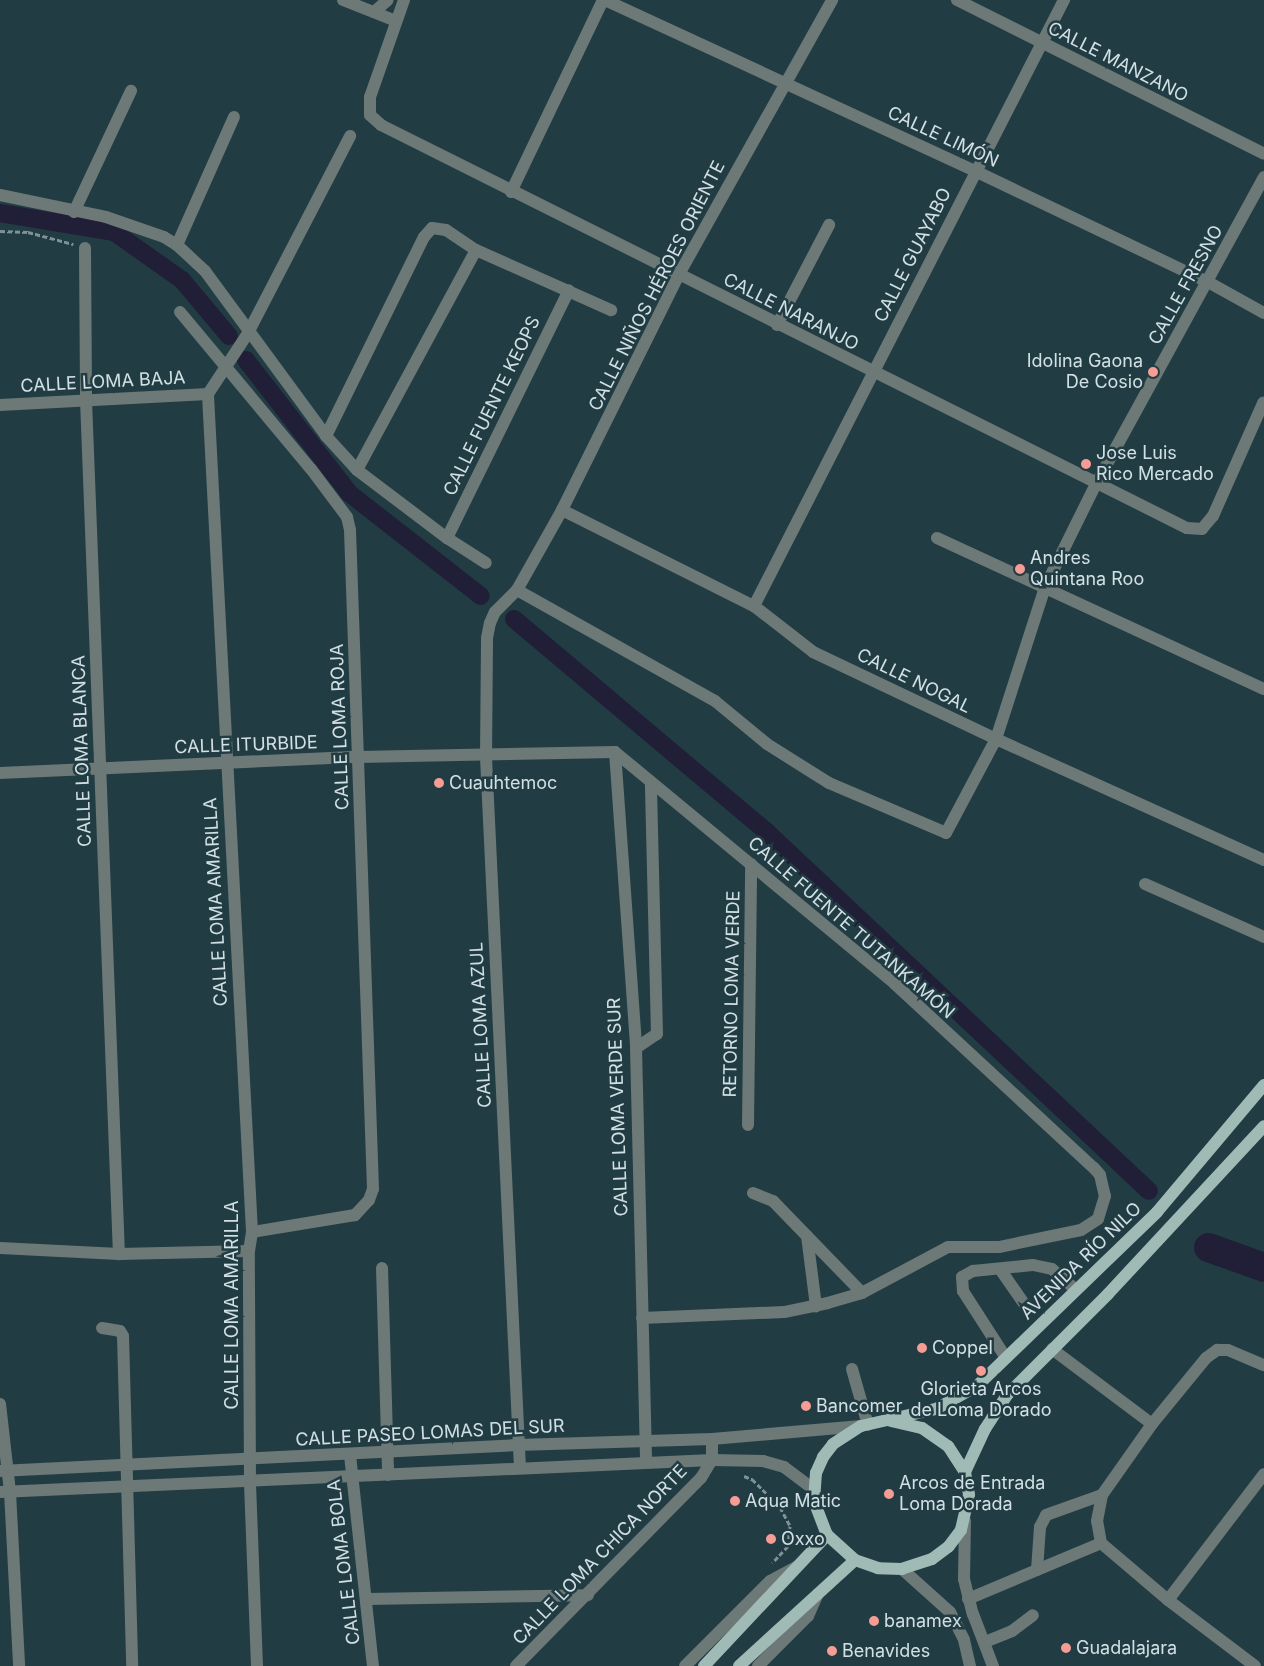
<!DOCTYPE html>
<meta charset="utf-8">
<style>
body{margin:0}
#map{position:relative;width:1264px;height:1666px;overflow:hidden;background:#223c43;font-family:Inter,sans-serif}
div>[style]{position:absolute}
.canal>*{height:18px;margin:-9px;padding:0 9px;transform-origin:9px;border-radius:9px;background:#201f37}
.river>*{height:29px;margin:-14.5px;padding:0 14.5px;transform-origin:14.5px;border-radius:14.5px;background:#201f37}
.path>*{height:3px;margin-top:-1.5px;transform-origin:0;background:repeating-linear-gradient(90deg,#7d9196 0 5px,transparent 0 7.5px)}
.minor>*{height:12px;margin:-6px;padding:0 6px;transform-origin:6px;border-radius:6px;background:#6c7976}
.major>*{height:12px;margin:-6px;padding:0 6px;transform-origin:6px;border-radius:6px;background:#a0bab5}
.dots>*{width:14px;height:14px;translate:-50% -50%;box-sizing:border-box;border:2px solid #223c43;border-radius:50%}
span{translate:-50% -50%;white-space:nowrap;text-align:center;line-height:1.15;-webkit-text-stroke:5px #223c43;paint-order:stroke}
.street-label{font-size:18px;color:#d1e0e4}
.poi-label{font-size:18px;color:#d1e0e4}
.right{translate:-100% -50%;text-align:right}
.left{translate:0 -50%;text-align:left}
</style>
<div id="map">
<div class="canal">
<i style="left:0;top:213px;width:116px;rotate:9.5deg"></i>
<i style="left:114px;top:232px;width:83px;rotate:35.2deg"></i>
<i style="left:182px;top:280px;width:73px;rotate:50deg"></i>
<i style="left:246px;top:360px;width:168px;rotate:52.2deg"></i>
<i style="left:349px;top:493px;width:167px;rotate:38deg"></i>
<i style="left:514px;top:619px;width:331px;rotate:40.1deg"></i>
<i style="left:767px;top:832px;width:524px;rotate:43.22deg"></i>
</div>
<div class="river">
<i style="left:1208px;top:1247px;width:59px;rotate:19.7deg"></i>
</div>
<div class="path">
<i style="left:0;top:231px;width:28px;rotate:2deg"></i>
<i style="left:28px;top:232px;width:47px;rotate:14.9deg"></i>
<i style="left:744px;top:1476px;width:9px;rotate:21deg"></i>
<i style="left:752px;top:1479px;width:40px;rotate:45deg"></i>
<i style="left:780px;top:1507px;width:21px;rotate:62deg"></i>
<i style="left:790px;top:1526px;width:20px;rotate:96deg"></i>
<i style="left:788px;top:1546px;width:23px;rotate:133deg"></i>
</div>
<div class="minor">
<i style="left:343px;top:0;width:57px;rotate:21.6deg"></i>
<i style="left:404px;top:0;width:103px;rotate:109.3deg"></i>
<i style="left:370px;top:97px;width:18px;rotate:90deg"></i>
<i style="left:370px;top:115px;width:15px;rotate:42deg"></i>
<i style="left:381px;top:125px;width:901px;rotate:26.57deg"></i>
<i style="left:1187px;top:528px;width:15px;rotate:4deg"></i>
<i style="left:1202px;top:529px;width:17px;rotate:-50deg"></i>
<i style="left:1213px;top:516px;width:124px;rotate:-66.1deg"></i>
<i style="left:605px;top:0;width:408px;rotate:24.8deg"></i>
<i style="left:975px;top:171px;width:258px;rotate:25.5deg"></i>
<i style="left:1208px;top:282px;width:64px;rotate:29deg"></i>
<i style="left:957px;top:0;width:343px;rotate:26.6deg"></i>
<i style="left:374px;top:12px;width:18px;rotate:-41deg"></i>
<i style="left:511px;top:192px;width:213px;rotate:-64.4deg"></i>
<i style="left:0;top:195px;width:108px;rotate:11.7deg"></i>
<i style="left:106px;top:217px;width:61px;rotate:19deg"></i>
<i style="left:164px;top:237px;width:15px;rotate:32deg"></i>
<i style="left:177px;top:245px;width:38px;rotate:43deg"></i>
<i style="left:205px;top:271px;width:205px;rotate:53.7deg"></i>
<i style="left:326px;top:436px;width:46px;rotate:47.6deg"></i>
<i style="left:357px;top:470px;width:113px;rotate:37.1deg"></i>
<i style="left:447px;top:538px;width:46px;rotate:32.7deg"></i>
<i style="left:74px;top:212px;width:134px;rotate:-64.8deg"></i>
<i style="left:177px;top:245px;width:140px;rotate:-66deg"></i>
<i style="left:85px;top:248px;width:152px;rotate:89.6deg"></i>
<i style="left:86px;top:400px;width:855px;rotate:87.79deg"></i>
<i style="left:180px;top:312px;width:204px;rotate:50.2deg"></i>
<i style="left:311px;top:469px;width:60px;rotate:53.1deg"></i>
<i style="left:347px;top:517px;width:13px;rotate:77deg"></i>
<i style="left:350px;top:530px;width:659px;rotate:88deg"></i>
<i style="left:373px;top:1189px;width:12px;rotate:110deg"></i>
<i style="left:369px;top:1200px;width:21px;rotate:133deg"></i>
<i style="left:355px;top:1215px;width:104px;rotate:170.6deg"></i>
<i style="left:777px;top:325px;width:113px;rotate:-62.5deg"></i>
<i style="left:0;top:405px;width:208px;rotate:-3deg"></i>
<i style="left:326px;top:436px;width:222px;rotate:-63.8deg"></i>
<i style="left:424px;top:237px;width:12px;rotate:-48deg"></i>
<i style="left:432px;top:228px;width:14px;rotate:8deg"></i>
<i style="left:446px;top:230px;width:36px;rotate:34deg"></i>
<i style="left:476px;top:250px;width:148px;rotate:24deg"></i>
<i style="left:357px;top:470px;width:250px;rotate:-61.6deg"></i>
<i style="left:562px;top:510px;width:215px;rotate:26.6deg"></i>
<i style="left:754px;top:606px;width:75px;rotate:37.9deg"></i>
<i style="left:813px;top:652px;width:203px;rotate:25.4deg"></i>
<i style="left:996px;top:739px;width:294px;rotate:24.3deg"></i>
<i style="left:447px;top:538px;width:276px;rotate:-63.8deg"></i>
<i style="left:937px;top:538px;width:360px;rotate:24.8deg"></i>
<i style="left:517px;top:590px;width:227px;rotate:29.3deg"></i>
<i style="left:715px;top:701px;width:67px;rotate:39.6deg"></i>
<i style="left:767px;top:744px;width:73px;rotate:32.2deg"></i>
<i style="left:829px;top:783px;width:127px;rotate:23.1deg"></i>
<i style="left:946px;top:833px;width:106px;rotate:-62deg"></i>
<i style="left:996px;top:739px;width:160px;rotate:-72.1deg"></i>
<i style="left:1045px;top:587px;width:115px;rotate:-63.7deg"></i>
<i style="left:1096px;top:484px;width:350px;rotate:-61.3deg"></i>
<i style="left:754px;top:606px;width:681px;rotate:-62.91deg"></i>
<i style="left:615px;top:752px;width:364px;rotate:39.6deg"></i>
<i style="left:895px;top:984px;width:271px;rotate:42.8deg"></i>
<i style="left:1094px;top:1168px;width:9px;rotate:49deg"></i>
<i style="left:1100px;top:1175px;width:22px;rotate:77deg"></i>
<i style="left:1105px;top:1196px;width:24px;rotate:107deg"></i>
<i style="left:1098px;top:1219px;width:20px;rotate:147deg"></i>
<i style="left:1081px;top:1230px;width:84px;rotate:168.3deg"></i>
<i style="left:999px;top:1247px;width:51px;rotate:180deg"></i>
<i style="left:948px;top:1247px;width:98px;rotate:151.9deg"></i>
<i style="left:862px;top:1293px;width:35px;rotate:164deg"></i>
<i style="left:828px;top:1303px;width:45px;rotate:168.4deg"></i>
<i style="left:784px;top:1312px;width:142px;rotate:177.6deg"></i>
<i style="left:615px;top:752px;width:297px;rotate:85.9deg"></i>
<i style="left:636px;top:1048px;width:414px;rotate:88.6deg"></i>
<i style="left:0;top:773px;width:358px;rotate:-2.6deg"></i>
<i style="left:358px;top:757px;width:257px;rotate:-1.1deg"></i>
<i style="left:1145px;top:884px;width:130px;rotate:24deg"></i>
<i style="left:636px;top:1048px;width:25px;rotate:-34deg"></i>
<i style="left:657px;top:1034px;width:252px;rotate:-91.4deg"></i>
<i style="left:748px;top:1125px;width:261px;rotate:-89.3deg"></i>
<i style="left:753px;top:1193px;width:22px;rotate:22deg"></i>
<i style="left:773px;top:1201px;width:128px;rotate:45.9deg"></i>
<i style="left:807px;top:1236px;width:71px;rotate:82.7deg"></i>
<i style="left:0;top:1248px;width:119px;rotate:2.9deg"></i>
<i style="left:119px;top:1254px;width:130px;rotate:-1.3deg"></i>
<i style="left:382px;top:1268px;width:207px;rotate:88.3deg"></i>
<i style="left:1000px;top:1269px;width:44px;rotate:55.2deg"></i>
<i style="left:102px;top:1328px;width:18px;rotate:9deg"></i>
<i style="left:120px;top:1331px;width:6px;rotate:59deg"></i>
<i style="left:123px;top:1336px;width:330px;rotate:88.4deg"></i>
<i style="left:1052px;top:1349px;width:125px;rotate:36.9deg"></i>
<i style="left:1006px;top:1358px;width:80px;rotate:-122.7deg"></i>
<i style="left:963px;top:1291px;width:14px;rotate:-94deg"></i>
<i style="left:962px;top:1277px;width:13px;rotate:-29deg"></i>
<i style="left:973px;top:1271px;width:60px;rotate:-5.7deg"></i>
<i style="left:1033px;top:1265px;width:19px;rotate:12deg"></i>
<i style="left:1052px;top:1269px;width:32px;rotate:41deg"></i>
<i style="left:852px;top:1369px;width:58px;rotate:74.1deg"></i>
<i style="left:0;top:1404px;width:89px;rotate:83.5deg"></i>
<i style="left:10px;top:1492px;width:174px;rotate:87deg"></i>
<i style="left:350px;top:1455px;width:212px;rotate:83.8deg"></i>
<i style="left:520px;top:1468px;width:712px;rotate:-92.74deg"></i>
<i style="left:486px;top:757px;width:119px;rotate:-89.5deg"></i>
<i style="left:487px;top:638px;width:15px;rotate:-79deg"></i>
<i style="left:490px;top:623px;width:12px;rotate:-66deg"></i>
<i style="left:495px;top:612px;width:31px;rotate:-45deg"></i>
<i style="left:517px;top:590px;width:92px;rotate:-60.6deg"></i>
<i style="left:562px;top:510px;width:261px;rotate:-63.6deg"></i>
<i style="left:678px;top:276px;width:316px;rotate:-60.8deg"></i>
<i style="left:0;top:1471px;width:519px;rotate:-2.87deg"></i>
<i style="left:518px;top:1445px;width:194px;rotate:-1.8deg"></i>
<i style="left:712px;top:1439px;width:150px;rotate:-5deg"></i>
<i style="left:0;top:1492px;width:713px;rotate:-2.57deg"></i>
<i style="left:712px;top:1460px;width:51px;rotate:1.1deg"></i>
<i style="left:763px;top:1461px;width:22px;rotate:16deg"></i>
<i style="left:784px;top:1467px;width:36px;rotate:37deg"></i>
<i style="left:965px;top:1521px;width:58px;rotate:91deg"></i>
<i style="left:964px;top:1579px;width:36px;rotate:76deg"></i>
<i style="left:973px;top:1614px;width:56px;rotate:69deg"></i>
<i style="left:1101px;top:1543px;width:22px;rotate:-100deg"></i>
<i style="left:1097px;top:1521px;width:26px;rotate:-79deg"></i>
<i style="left:1102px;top:1495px;width:87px;rotate:-54.8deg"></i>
<i style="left:1152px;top:1424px;width:85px;rotate:-50.7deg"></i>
<i style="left:1206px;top:1358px;width:14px;rotate:-36deg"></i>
<i style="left:1217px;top:1350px;width:11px"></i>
<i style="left:1228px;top:1350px;width:39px;rotate:23deg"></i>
<i style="left:1101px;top:1543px;width:88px;rotate:40.4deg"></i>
<i style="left:1168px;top:1600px;width:109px;rotate:37.2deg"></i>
<i style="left:902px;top:1569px;width:64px;rotate:41.9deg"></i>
<i style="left:950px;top:1612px;width:31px;rotate:63deg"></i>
<i style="left:964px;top:1640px;width:27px;rotate:77deg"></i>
<i style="left:1037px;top:1570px;width:43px;rotate:-86deg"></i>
<i style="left:1040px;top:1527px;width:13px;rotate:-63deg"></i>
<i style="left:1046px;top:1515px;width:59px;rotate:-19.7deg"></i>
<i style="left:368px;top:1599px;width:220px;rotate:-1deg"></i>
<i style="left:968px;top:1599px;width:144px;rotate:-22.8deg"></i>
<i style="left:1168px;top:1600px;width:158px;rotate:-52.7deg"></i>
<i style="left:985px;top:1642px;width:29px;rotate:-22deg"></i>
<i style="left:1012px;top:1631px;width:26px;rotate:-37deg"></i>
<i style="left:257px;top:1666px;width:186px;rotate:-92.2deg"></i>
<i style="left:250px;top:1480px;width:229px;rotate:-90.3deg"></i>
<i style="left:249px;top:1251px;width:19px;rotate:-81deg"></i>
<i style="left:252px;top:1232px;width:839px;rotate:-93.01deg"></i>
<i style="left:208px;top:394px;width:73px;rotate:-56.7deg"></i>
<i style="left:248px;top:333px;width:222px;rotate:-62.6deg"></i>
<i style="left:516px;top:1666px;width:264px;rotate:-45.5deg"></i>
<i style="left:701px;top:1478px;width:21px;rotate:-59deg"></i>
<i style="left:712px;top:1460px;width:21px;rotate:-90deg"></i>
<i style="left:685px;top:1666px;width:120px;rotate:-45deg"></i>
<i style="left:770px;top:1581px;width:30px;rotate:-28deg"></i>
<i style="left:758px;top:1666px;width:71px;rotate:-45deg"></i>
<i style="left:808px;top:1616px;width:24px;rotate:-66deg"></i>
</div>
<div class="major">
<i style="left:891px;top:1421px;width:32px;rotate:13deg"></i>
<i style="left:922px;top:1428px;width:32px;rotate:35deg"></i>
<i style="left:948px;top:1446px;width:31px;rotate:57deg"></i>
<i style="left:965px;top:1472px;width:23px;rotate:80deg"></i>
<i style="left:969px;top:1495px;width:36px;rotate:103deg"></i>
<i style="left:961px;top:1530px;width:21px;rotate:127deg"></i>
<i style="left:948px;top:1547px;width:20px;rotate:143deg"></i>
<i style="left:932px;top:1559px;width:32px;rotate:162deg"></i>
<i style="left:902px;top:1569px;width:24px;rotate:-178deg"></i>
<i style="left:878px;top:1568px;width:24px;rotate:-161deg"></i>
<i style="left:855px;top:1560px;width:38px;rotate:-138deg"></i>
<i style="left:827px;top:1535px;width:36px;rotate:-111deg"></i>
<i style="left:814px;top:1501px;width:28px;rotate:-86deg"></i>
<i style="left:816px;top:1473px;width:17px;rotate:-66deg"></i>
<i style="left:823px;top:1457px;width:16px;rotate:-52deg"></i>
<i style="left:833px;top:1444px;width:33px;rotate:-33deg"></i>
<i style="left:861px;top:1426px;width:77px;rotate:-12.8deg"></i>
<i style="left:936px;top:1409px;width:47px;rotate:-29.3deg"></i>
<i style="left:977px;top:1386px;width:250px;rotate:-44deg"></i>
<i style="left:1157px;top:1212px;width:166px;rotate:-49.9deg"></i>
<i style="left:965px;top:1472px;width:47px;rotate:-65.1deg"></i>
<i style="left:985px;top:1429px;width:40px;rotate:-57.1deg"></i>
<i style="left:1007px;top:1395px;width:143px;rotate:-45deg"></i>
<i style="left:1108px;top:1294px;width:229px;rotate:-47.1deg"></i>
<i style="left:704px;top:1666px;width:180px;rotate:-46.8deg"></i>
<i style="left:739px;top:1666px;width:157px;rotate:-42.4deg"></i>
</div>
<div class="dots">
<i style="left:1153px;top:372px;background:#f59c94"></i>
<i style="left:1086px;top:464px;background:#f59c94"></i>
<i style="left:1020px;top:569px;background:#f59c94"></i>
<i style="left:439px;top:783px;background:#f59c94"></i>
<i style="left:922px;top:1348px;background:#f59c94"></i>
<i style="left:981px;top:1371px;background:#f59c94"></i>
<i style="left:806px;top:1406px;background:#f59c94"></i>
<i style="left:889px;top:1494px;background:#f59c94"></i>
<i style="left:735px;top:1501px;background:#f59c94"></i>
<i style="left:771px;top:1539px;background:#f59c94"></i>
<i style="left:874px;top:1621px;background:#f59c94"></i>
<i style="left:1066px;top:1648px;background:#f59c94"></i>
<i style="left:832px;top:1651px;background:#f59c94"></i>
</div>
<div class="street-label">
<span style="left:1118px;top:62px;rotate:27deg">CALLE MANZANO</span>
<span style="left:943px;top:137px;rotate:25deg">CALLE LIMÓN</span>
<span style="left:913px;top:255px;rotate:-63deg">CALLE GUAYABO</span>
<span style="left:1186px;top:285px;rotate:-61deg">CALLE FRESNO</span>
<span style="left:657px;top:286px;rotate:-63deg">CALLE NIÑOS HÉROES ORIENTE</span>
<span style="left:791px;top:312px;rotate:27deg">CALLE NARANJO</span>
<span style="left:103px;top:382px;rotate:-3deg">CALLE LOMA BAJA</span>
<span style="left:492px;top:406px;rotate:-64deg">CALLE FUENTE KEOPS</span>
<span style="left:914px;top:681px;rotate:26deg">CALLE NOGAL</span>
<span style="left:340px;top:727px;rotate:-92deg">CALLE LOMA ROJA</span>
<span style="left:246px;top:745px;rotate:-2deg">CALLE ITURBIDE</span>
<span style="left:82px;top:751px;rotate:-92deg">CALLE LOMA BLANCA</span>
<span style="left:216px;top:902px;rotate:-93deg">CALLE LOMA AMARILLA</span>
<span style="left:851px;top:928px;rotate:41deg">CALLE FUENTE TUTANKAMÓN</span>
<span style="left:732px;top:994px;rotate:-89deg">RETORNO LOMA VERDE</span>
<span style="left:481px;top:1025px;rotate:-93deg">CALLE LOMA AZUL</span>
<span style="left:618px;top:1107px;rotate:-92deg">CALLE LOMA VERDE SUR</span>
<span style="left:1081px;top:1261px;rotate:-44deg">AVENIDA RÍO NILO</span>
<span style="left:232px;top:1305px;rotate:-90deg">CALLE LOMA AMARILLA</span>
<span style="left:430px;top:1433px;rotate:-3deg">CALLE PASEO LOMAS DEL SUR</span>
<span style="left:600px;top:1555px;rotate:-46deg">CALLE LOMA CHICA NORTE</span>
<span style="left:344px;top:1562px;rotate:-97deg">CALLE LOMA BOLA</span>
</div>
<div class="poi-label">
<span class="right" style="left:1143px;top:372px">Idolina Gaona<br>De Cosio</span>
<span class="left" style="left:1096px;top:464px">Jose Luis<br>Rico Mercado</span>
<span class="left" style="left:1030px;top:569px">Andres<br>Quintana Roo</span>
<span class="left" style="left:449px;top:783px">Cuauhtemoc</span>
<span class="left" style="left:932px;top:1348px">Coppel</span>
<span style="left:981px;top:1400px">Glorieta Arcos<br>de Loma Dorado</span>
<span class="left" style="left:816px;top:1406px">Bancomer</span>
<span class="left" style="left:899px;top:1494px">Arcos de Entrada<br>Loma Dorada</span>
<span class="left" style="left:745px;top:1501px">Aqua Matic</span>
<span class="left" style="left:781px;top:1539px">Oxxo</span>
<span class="left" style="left:884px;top:1621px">banamex</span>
<span class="left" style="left:1076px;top:1648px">Guadalajara</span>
<span class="left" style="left:842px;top:1651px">Benavides</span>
</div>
</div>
